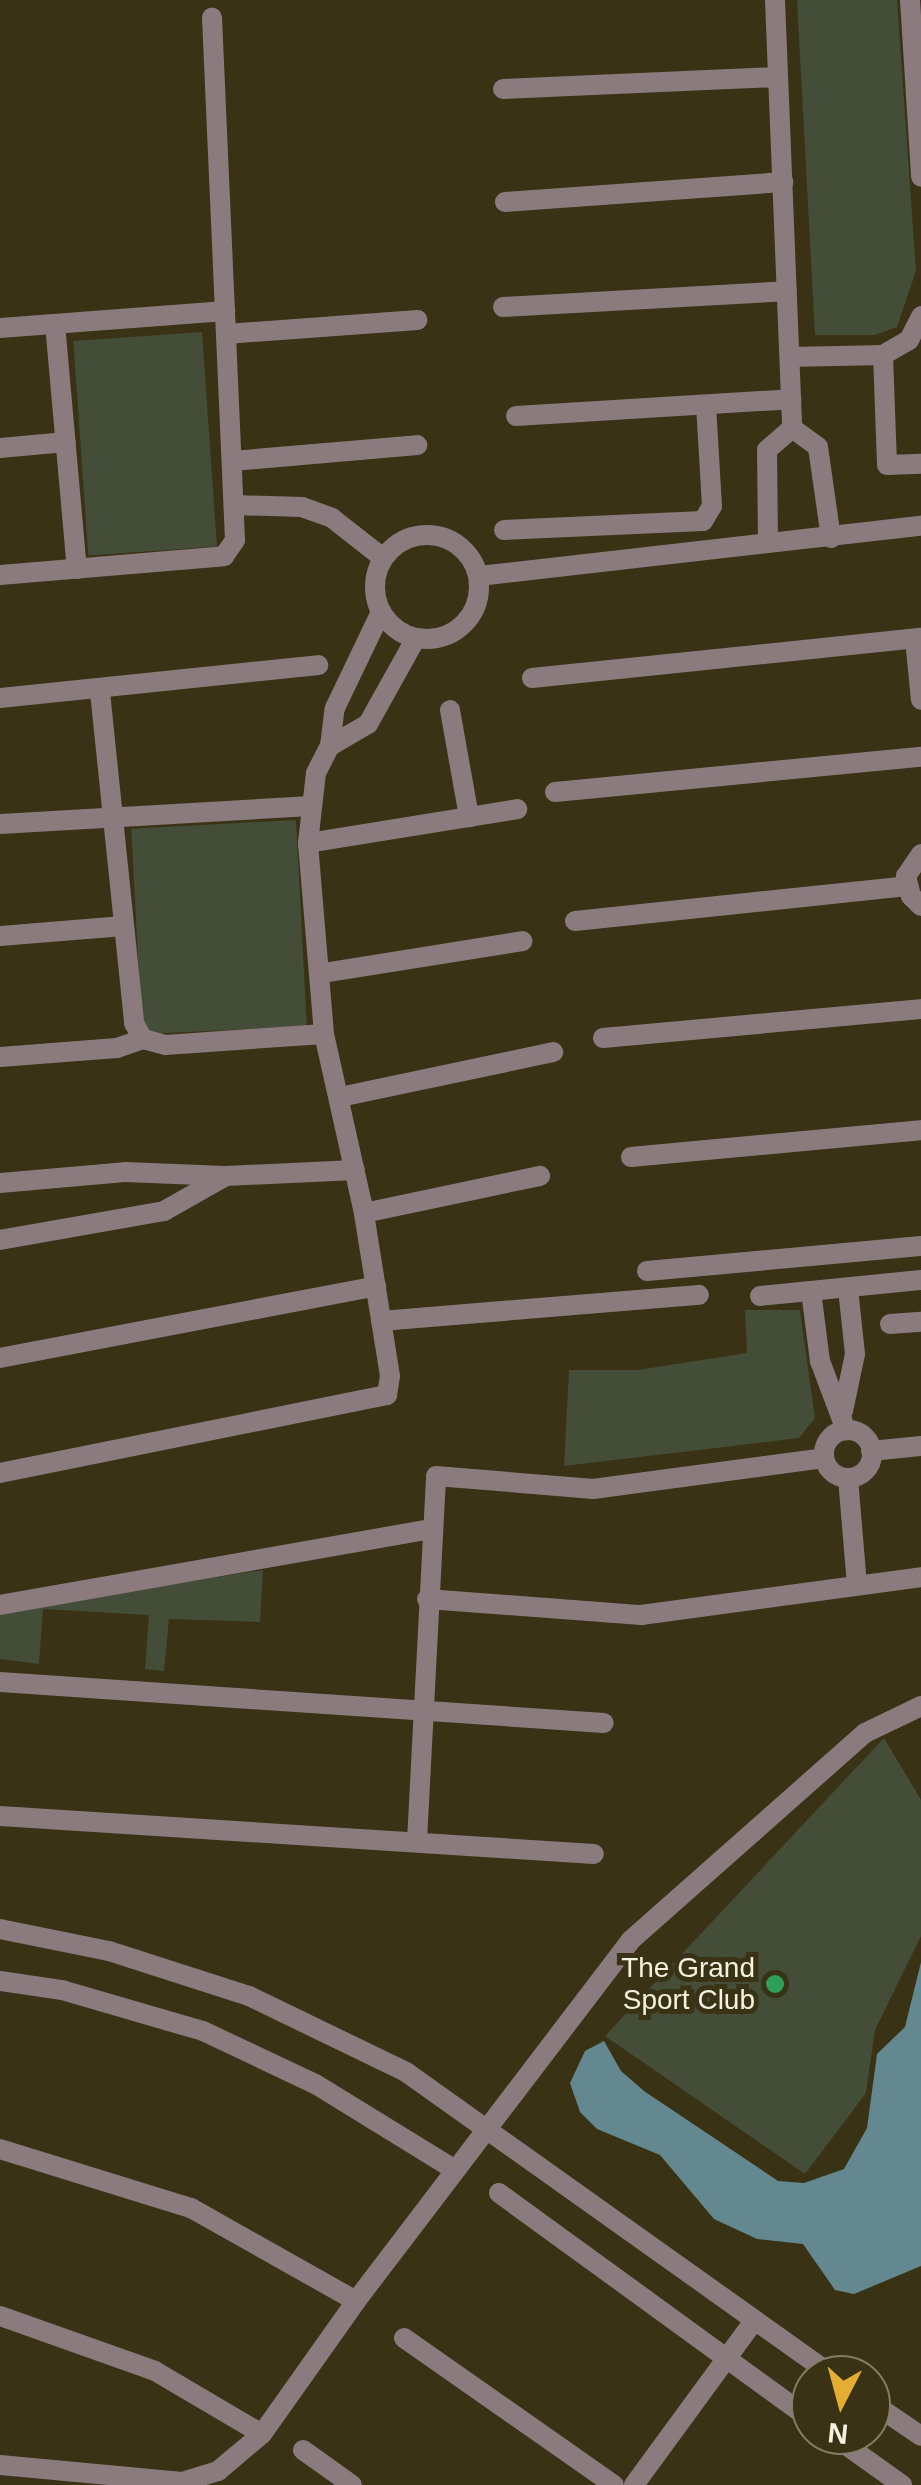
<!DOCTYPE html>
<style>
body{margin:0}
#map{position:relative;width:921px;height:2485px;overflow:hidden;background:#393214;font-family:Arial,sans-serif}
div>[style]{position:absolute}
.green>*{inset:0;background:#444d37;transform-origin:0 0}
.water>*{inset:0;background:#64888f}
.street>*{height:20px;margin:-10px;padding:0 10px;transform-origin:10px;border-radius:10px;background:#8b7a7e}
.street>.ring{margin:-10px;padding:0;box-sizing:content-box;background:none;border:20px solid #8b7a7e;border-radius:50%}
.dots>*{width:28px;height:28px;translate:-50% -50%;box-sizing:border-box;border:5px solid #393214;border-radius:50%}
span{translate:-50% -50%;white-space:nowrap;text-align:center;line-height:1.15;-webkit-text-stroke:10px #393214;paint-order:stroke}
.poi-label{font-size:28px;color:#f5f1e0}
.right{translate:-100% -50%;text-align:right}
.north{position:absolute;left:791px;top:2355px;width:100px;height:100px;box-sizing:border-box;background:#393214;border:2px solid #847e66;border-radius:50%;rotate:186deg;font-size:28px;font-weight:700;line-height:40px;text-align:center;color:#f5f1e0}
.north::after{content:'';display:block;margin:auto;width:35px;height:45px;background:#e4ae35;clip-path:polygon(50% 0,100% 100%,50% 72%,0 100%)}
</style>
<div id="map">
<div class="green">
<i style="clip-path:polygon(797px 0,897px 0,916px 271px,897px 327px,875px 335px,815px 335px)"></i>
<i style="left:202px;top:332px;width:215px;height:129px;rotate:86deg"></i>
<i style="left:296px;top:820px;width:206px;height:165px;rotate:87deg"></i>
<i style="clip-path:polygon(745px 1310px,800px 1310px,815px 1418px,799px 1438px,564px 1466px,569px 1370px,638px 1370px,747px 1353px)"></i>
<i style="clip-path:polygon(263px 1570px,260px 1622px,169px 1619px,164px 1671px,145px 1669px,149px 1615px,43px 1609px,39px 1664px,0 1659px,0 1612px)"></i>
<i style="clip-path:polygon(884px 1738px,921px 1800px,921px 1936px,875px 2030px,866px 2093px,805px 2174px,605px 2036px)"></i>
</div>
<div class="water">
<i style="clip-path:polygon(921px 1962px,921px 2266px,854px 2294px,835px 2290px,803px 2244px,757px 2239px,714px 2219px,660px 2155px,597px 2129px,580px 2112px,570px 2083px,585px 2051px,604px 2041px,621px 2071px,644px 2091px,778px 2181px,804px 2183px,844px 2169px,867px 2128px,877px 2054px,905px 2027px)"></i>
</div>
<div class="street">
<i style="left:775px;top:0;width:428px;rotate:87.7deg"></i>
<i style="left:910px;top:0;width:177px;rotate:86.4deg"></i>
<i style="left:503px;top:89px;width:275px;rotate:-2.5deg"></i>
<i style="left:505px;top:202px;width:279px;rotate:-4.1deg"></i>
<i style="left:503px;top:307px;width:284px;rotate:-3.2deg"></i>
<i style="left:55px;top:324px;width:246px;rotate:84.9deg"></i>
<i style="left:0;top:328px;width:226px;rotate:-4.3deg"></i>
<i style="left:226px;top:334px;width:192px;rotate:-4.2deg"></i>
<i style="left:883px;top:355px;width:110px;rotate:87.9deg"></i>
<i style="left:887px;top:465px;width:34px;rotate:-2deg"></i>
<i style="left:790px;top:357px;width:93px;rotate:-1.2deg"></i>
<i style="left:883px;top:355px;width:30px;rotate:-30deg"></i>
<i style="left:909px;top:340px;width:27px;rotate:-63deg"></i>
<i style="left:516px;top:416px;width:276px;rotate:-3.5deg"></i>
<i style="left:792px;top:428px;width:32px;rotate:36deg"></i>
<i style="left:818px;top:447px;width:92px;rotate:81.9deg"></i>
<i style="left:0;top:448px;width:66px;rotate:-5.2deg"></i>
<i style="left:232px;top:461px;width:186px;rotate:-4.9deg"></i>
<i style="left:234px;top:505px;width:68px;rotate:1.7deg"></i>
<i style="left:302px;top:507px;width:32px;rotate:20deg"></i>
<i style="left:332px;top:518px;width:65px;rotate:38.1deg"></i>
<i style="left:504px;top:530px;width:199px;rotate:-2.6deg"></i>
<i style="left:703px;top:521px;width:17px;rotate:-59deg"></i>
<i style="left:712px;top:506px;width:100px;rotate:-93.4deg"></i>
<i class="ring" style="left:375px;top:535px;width:84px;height:84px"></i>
<i style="left:768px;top:543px;width:93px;rotate:-90.6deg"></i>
<i style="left:767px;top:450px;width:33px;rotate:-41deg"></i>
<i style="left:0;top:575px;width:225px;rotate:-4.8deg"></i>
<i style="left:224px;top:556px;width:19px;rotate:-55deg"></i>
<i style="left:235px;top:540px;width:523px;rotate:-92.52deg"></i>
<i style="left:479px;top:576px;width:445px;rotate:-6.5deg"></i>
<i style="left:915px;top:639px;width:61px;rotate:84.4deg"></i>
<i style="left:532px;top:678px;width:391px;rotate:-5.9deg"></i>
<i style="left:100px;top:692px;width:333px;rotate:84.1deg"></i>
<i style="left:134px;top:1023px;width:18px;rotate:61deg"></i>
<i style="left:143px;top:1039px;width:23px;rotate:15deg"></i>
<i style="left:165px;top:1045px;width:159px;rotate:-4deg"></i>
<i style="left:0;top:698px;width:320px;rotate:-5.9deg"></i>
<i style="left:450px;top:710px;width:109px;rotate:79.9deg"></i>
<i style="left:330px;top:746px;width:44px;rotate:-30.1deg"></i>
<i style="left:368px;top:724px;width:98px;rotate:-60.8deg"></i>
<i style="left:555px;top:792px;width:368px;rotate:-5.5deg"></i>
<i style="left:0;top:824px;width:311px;rotate:-3.3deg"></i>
<i style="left:308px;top:843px;width:212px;rotate:-9.2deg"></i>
<i style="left:921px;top:854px;width:27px;rotate:124deg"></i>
<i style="left:906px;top:876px;width:21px;rotate:76deg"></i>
<i style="left:911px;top:896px;width:14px;rotate:45deg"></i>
<i style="left:575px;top:921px;width:334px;rotate:-6deg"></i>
<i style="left:0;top:936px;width:124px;rotate:-4.6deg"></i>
<i style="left:323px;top:973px;width:202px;rotate:-9.1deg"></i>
<i style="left:603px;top:1038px;width:319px;rotate:-5.2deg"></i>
<i style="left:0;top:1057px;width:117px;rotate:-4.4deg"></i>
<i style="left:117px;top:1048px;width:28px;rotate:-19deg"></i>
<i style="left:340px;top:1097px;width:218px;rotate:-11.9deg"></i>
<i style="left:631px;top:1157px;width:291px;rotate:-5.3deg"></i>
<i style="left:0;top:1183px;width:125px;rotate:-5deg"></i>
<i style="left:125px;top:1172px;width:100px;rotate:2.3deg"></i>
<i style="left:225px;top:1176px;width:130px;rotate:-2.6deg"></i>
<i style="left:364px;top:1213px;width:180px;rotate:-11.9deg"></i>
<i style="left:0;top:1240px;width:167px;rotate:-10deg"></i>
<i style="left:164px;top:1211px;width:69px;rotate:-29.5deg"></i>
<i style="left:647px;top:1271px;width:275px;rotate:-5.2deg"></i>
<i style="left:811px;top:1291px;width:71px;rotate:82.7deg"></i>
<i style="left:820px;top:1361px;width:74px;rotate:69.4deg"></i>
<i style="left:760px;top:1296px;width:162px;rotate:-5.7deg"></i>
<i style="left:381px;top:1321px;width:319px;rotate:-4.7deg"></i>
<i style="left:890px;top:1324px;width:31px;rotate:-4deg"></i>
<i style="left:0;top:1358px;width:383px;rotate:-10.8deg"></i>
<i style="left:843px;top:1411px;width:58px;rotate:-78.1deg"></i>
<i style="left:855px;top:1354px;width:66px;rotate:-96.1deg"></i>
<i class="ring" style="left:824px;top:1430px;width:28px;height:28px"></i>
<i style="left:871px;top:1451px;width:50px;rotate:-5.7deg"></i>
<i style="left:0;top:1473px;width:395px;rotate:-11.4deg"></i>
<i style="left:387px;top:1395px;width:19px;rotate:-81deg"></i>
<i style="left:390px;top:1376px;width:165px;rotate:-99.1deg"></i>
<i style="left:364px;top:1213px;width:183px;rotate:-102.6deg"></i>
<i style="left:324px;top:1034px;width:192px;rotate:-94.8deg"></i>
<i style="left:308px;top:843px;width:70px;rotate:-83.5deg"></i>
<i style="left:316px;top:773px;width:30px;rotate:-63deg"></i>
<i style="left:330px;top:746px;width:38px;rotate:-83deg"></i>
<i style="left:335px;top:708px;width:106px;rotate:-64.4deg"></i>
<i style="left:848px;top:1478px;width:107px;rotate:85.2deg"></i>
<i style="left:427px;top:1599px;width:215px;rotate:4.3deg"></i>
<i style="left:641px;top:1615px;width:283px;rotate:-7.7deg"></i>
<i style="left:0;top:1605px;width:437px;rotate:-10deg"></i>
<i style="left:0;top:1682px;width:605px;rotate:3.88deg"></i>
<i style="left:0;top:1816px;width:595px;rotate:3.66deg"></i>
<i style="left:417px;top:1841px;width:365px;rotate:-87deg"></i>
<i style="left:436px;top:1476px;width:158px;rotate:4.7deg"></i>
<i style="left:593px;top:1489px;width:233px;rotate:-7.6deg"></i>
<i style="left:0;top:1929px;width:111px;rotate:11.4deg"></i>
<i style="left:109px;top:1951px;width:147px;rotate:17.8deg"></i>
<i style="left:249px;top:1996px;width:174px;rotate:25.8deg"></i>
<i style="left:406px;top:2072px;width:523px;rotate:35.42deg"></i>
<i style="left:0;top:1981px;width:63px;rotate:8.3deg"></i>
<i style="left:62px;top:1990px;width:147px;rotate:16.2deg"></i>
<i style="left:203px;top:2031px;width:126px;rotate:25.3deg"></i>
<i style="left:317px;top:2085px;width:162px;rotate:31.6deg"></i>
<i style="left:0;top:2149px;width:200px;rotate:17.2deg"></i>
<i style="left:191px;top:2208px;width:189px;rotate:29.4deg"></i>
<i style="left:499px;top:2193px;width:386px;rotate:36deg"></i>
<i style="left:0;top:2316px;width:164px;rotate:19.5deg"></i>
<i style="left:155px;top:2371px;width:124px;rotate:30.5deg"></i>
<i style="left:404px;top:2338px;width:256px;rotate:35deg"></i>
<i style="left:871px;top:2402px;width:60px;rotate:34.2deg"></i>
<i style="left:832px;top:2435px;width:86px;rotate:35.5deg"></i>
<i style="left:303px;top:2450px;width:60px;rotate:35.5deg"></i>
<i style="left:0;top:2465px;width:183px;rotate:5.3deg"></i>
<i style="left:182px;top:2482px;width:38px;rotate:-17deg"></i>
<i style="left:218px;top:2471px;width:57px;rotate:-40.1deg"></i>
<i style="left:262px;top:2434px;width:163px;rotate:-54.7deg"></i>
<i style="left:356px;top:2301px;width:454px;rotate:-52.7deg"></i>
<i style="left:631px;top:1940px;width:312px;rotate:-41.5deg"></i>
<i style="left:865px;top:1733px;width:62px;rotate:-25.7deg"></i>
<i style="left:634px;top:2485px;width:203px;rotate:-53.8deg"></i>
</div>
<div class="dots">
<i style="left:775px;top:1984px;background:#2e9e5b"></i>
</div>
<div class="poi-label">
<span class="right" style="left:755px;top:1984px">The Grand<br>Sport Club</span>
</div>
<div class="north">N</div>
</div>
